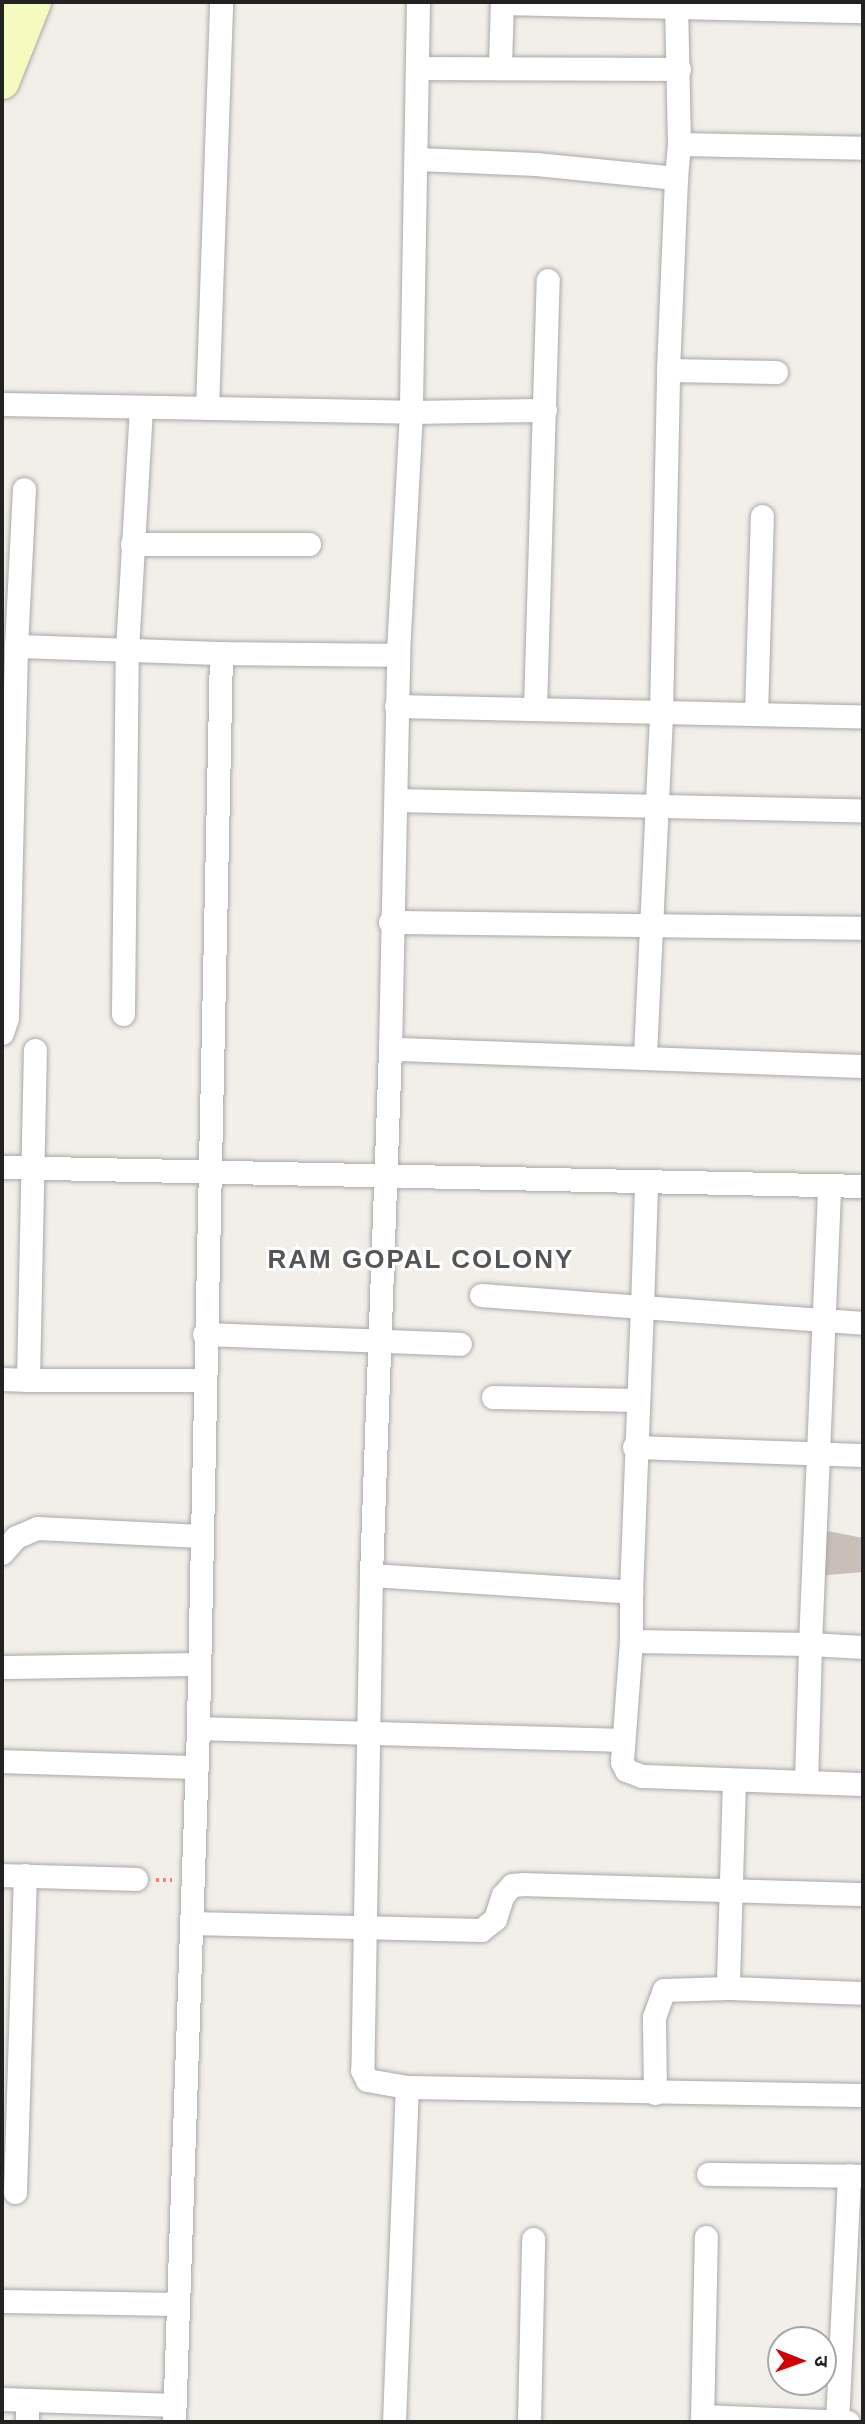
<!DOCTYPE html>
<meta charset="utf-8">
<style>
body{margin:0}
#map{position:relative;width:865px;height:2424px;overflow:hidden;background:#f2efe9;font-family:Arial,"Noto Sans Devanagari",sans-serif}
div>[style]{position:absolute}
.building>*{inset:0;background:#c7bfb8}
.path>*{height:3.5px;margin-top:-1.75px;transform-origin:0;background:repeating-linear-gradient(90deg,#fa8072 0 3.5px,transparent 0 7px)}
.roads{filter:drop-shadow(0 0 2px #a9a9a9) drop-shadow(0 0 2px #a9a9a9)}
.minor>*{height:23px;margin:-11.5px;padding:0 11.5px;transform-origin:11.5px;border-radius:11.5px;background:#fff}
.secondary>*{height:33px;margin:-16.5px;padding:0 16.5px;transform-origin:16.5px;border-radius:16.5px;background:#f7fabf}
span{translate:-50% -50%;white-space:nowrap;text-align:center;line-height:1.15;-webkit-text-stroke:6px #fff;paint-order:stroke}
.district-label{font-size:26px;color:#555;font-weight:700;letter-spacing:2px}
.frame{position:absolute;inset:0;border:4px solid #222;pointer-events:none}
.north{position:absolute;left:767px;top:2326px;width:70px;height:70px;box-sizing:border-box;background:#fff;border:2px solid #a7a7a7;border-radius:50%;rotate:91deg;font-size:19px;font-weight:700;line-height:28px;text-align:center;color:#222}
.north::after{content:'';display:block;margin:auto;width:24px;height:32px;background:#d40000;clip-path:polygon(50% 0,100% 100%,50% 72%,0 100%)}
</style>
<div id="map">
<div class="building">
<i style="clip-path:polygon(818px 1529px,863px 1538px,863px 1572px,816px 1576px)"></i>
</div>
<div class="path">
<i style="left:156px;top:1880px;width:16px"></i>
</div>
<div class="roads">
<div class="minor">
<i style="left:418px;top:2px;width:410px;rotate:91deg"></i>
<i style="left:411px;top:412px;width:134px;rotate:-0.9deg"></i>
<i style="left:676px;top:2px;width:142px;rotate:88.8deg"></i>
<i style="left:502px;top:3px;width:361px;rotate:1.3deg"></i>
<i style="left:500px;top:65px;width:63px;rotate:-88.2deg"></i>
<i style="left:418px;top:68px;width:261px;rotate:0.2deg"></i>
<i style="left:418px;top:159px;width:118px;rotate:2.4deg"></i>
<i style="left:536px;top:164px;width:141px;rotate:5.7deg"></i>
<i style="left:676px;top:178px;width:34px;rotate:-85deg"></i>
<i style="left:679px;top:144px;width:184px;rotate:1.2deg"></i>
<i style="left:668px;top:370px;width:192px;rotate:-87.6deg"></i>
<i style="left:2px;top:404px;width:409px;rotate:1.1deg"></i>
<i style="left:411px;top:412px;width:243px;rotate:93.1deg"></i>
<i style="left:207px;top:408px;width:406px;rotate:-88deg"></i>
<i style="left:132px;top:544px;width:177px"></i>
<i style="left:16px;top:646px;width:157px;rotate:-87.1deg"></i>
<i style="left:396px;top:706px;width:467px;rotate:1.3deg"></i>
<i style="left:535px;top:708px;width:428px;rotate:-88.3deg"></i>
<i style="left:756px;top:714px;width:198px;rotate:-88.3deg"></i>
<i style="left:396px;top:800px;width:467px;rotate:1.3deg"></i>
<i style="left:390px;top:922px;width:473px;rotate:0.7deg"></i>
<i style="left:123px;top:1014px;width:364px;rotate:-89.4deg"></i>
<i style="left:127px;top:650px;width:243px;rotate:-86.7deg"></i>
<i style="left:2px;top:1033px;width:16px;rotate:-72deg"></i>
<i style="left:7px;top:1018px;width:372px;rotate:-88.6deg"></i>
<i style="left:16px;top:646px;width:205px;rotate:2deg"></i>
<i style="left:390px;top:1049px;width:394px;rotate:-88.8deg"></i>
<i style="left:398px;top:655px;width:177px;rotate:-179.4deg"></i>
<i style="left:221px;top:653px;width:1075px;rotate:91.23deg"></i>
<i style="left:198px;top:1728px;width:425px;rotate:1.6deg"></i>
<i style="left:645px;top:1055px;width:342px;rotate:-87.3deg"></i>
<i style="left:661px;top:713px;width:343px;rotate:-88.8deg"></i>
<i style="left:668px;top:370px;width:108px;rotate:1.1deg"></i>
<i style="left:863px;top:1066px;width:473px;rotate:-177.9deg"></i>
<i style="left:390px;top:1049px;width:526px;rotate:92.07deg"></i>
<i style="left:371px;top:1575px;width:261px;rotate:3.7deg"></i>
<i style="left:631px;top:1592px;width:285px;rotate:-87.8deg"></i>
<i style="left:642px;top:1307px;width:222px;rotate:4.1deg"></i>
<i style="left:2px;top:1167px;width:861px;rotate:1.26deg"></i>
<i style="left:481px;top:1295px;width:161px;rotate:4.3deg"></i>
<i style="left:642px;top:1307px;width:123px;rotate:-88.1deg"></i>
<i style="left:204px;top:1334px;width:256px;rotate:2.2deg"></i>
<i style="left:2px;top:1379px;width:26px;rotate:2deg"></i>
<i style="left:28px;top:1380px;width:330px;rotate:-88.8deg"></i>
<i style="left:28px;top:1380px;width:176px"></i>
<i style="left:493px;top:1397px;width:143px;rotate:1.2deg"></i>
<i style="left:634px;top:1447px;width:229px;rotate:2deg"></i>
<i style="left:2px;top:1553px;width:21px;rotate:-49deg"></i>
<i style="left:16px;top:1537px;width:23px;rotate:-23deg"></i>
<i style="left:37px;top:1528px;width:164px;rotate:2.8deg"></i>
<i style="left:371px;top:1575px;width:495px;rotate:91deg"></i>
<i style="left:362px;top:2070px;width:11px;rotate:63deg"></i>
<i style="left:367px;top:2080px;width:41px;rotate:9.9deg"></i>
<i style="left:631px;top:1592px;width:49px;rotate:90deg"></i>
<i style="left:631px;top:1641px;width:179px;rotate:1deg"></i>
<i style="left:810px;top:1644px;width:459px;rotate:-87.6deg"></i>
<i style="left:631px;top:1641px;width:121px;rotate:94.3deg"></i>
<i style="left:622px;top:1762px;width:9px;rotate:63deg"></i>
<i style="left:626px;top:1770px;width:17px;rotate:21deg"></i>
<i style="left:642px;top:1776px;width:221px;rotate:2.1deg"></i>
<i style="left:2px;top:1667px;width:197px;rotate:-0.9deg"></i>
<i style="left:2px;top:1761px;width:195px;rotate:1.8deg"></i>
<i style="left:734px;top:1780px;width:208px;rotate:91.7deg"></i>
<i style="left:728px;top:1988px;width:135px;rotate:2.1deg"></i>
<i style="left:806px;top:1782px;width:138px;rotate:-88.3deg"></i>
<i style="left:810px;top:1644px;width:53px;rotate:3.2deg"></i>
<i style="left:2px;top:1875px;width:134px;rotate:1.7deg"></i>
<i style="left:191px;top:1923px;width:290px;rotate:1.4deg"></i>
<i style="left:481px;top:1930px;width:18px;rotate:-38deg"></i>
<i style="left:495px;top:1919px;width:25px;rotate:-72deg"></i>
<i style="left:503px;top:1895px;width:13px;rotate:-48deg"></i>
<i style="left:512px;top:1885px;width:12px;rotate:-5deg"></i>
<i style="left:524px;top:1884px;width:339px;rotate:1.7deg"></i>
<i style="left:655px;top:2093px;width:76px;rotate:-90.8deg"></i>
<i style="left:654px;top:2017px;width:29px;rotate:-70deg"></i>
<i style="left:664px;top:1990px;width:64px;rotate:-1.8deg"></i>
<i style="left:708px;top:2174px;width:155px;rotate:0.7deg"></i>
<i style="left:15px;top:2192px;width:317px;rotate:-88.2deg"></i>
<i style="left:2px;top:2301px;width:176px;rotate:1deg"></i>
<i style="left:2px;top:2399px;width:172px;rotate:2deg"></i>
<i style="left:702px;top:2416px;width:146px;rotate:2.4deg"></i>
<i style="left:27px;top:2422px;width:22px;rotate:-90deg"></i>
<i style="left:174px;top:2422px;width:694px;rotate:-88.02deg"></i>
<i style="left:394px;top:2422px;width:335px;rotate:-87.8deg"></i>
<i style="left:407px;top:2087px;width:456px;rotate:1deg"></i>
<i style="left:529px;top:2422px;width:183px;rotate:-88.7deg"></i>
<i style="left:702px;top:2422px;width:185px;rotate:-88.8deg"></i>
<i style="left:837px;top:2422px;width:247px;rotate:-87.2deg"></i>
</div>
<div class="secondary">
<i style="left:2px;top:19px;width:18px;rotate:-68deg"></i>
<i style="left:2px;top:82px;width:86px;rotate:-68.2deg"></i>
</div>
</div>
<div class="district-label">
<span style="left:421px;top:1260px">RAM GOPAL COLONY</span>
</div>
<div class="frame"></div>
<div class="north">उ</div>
</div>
